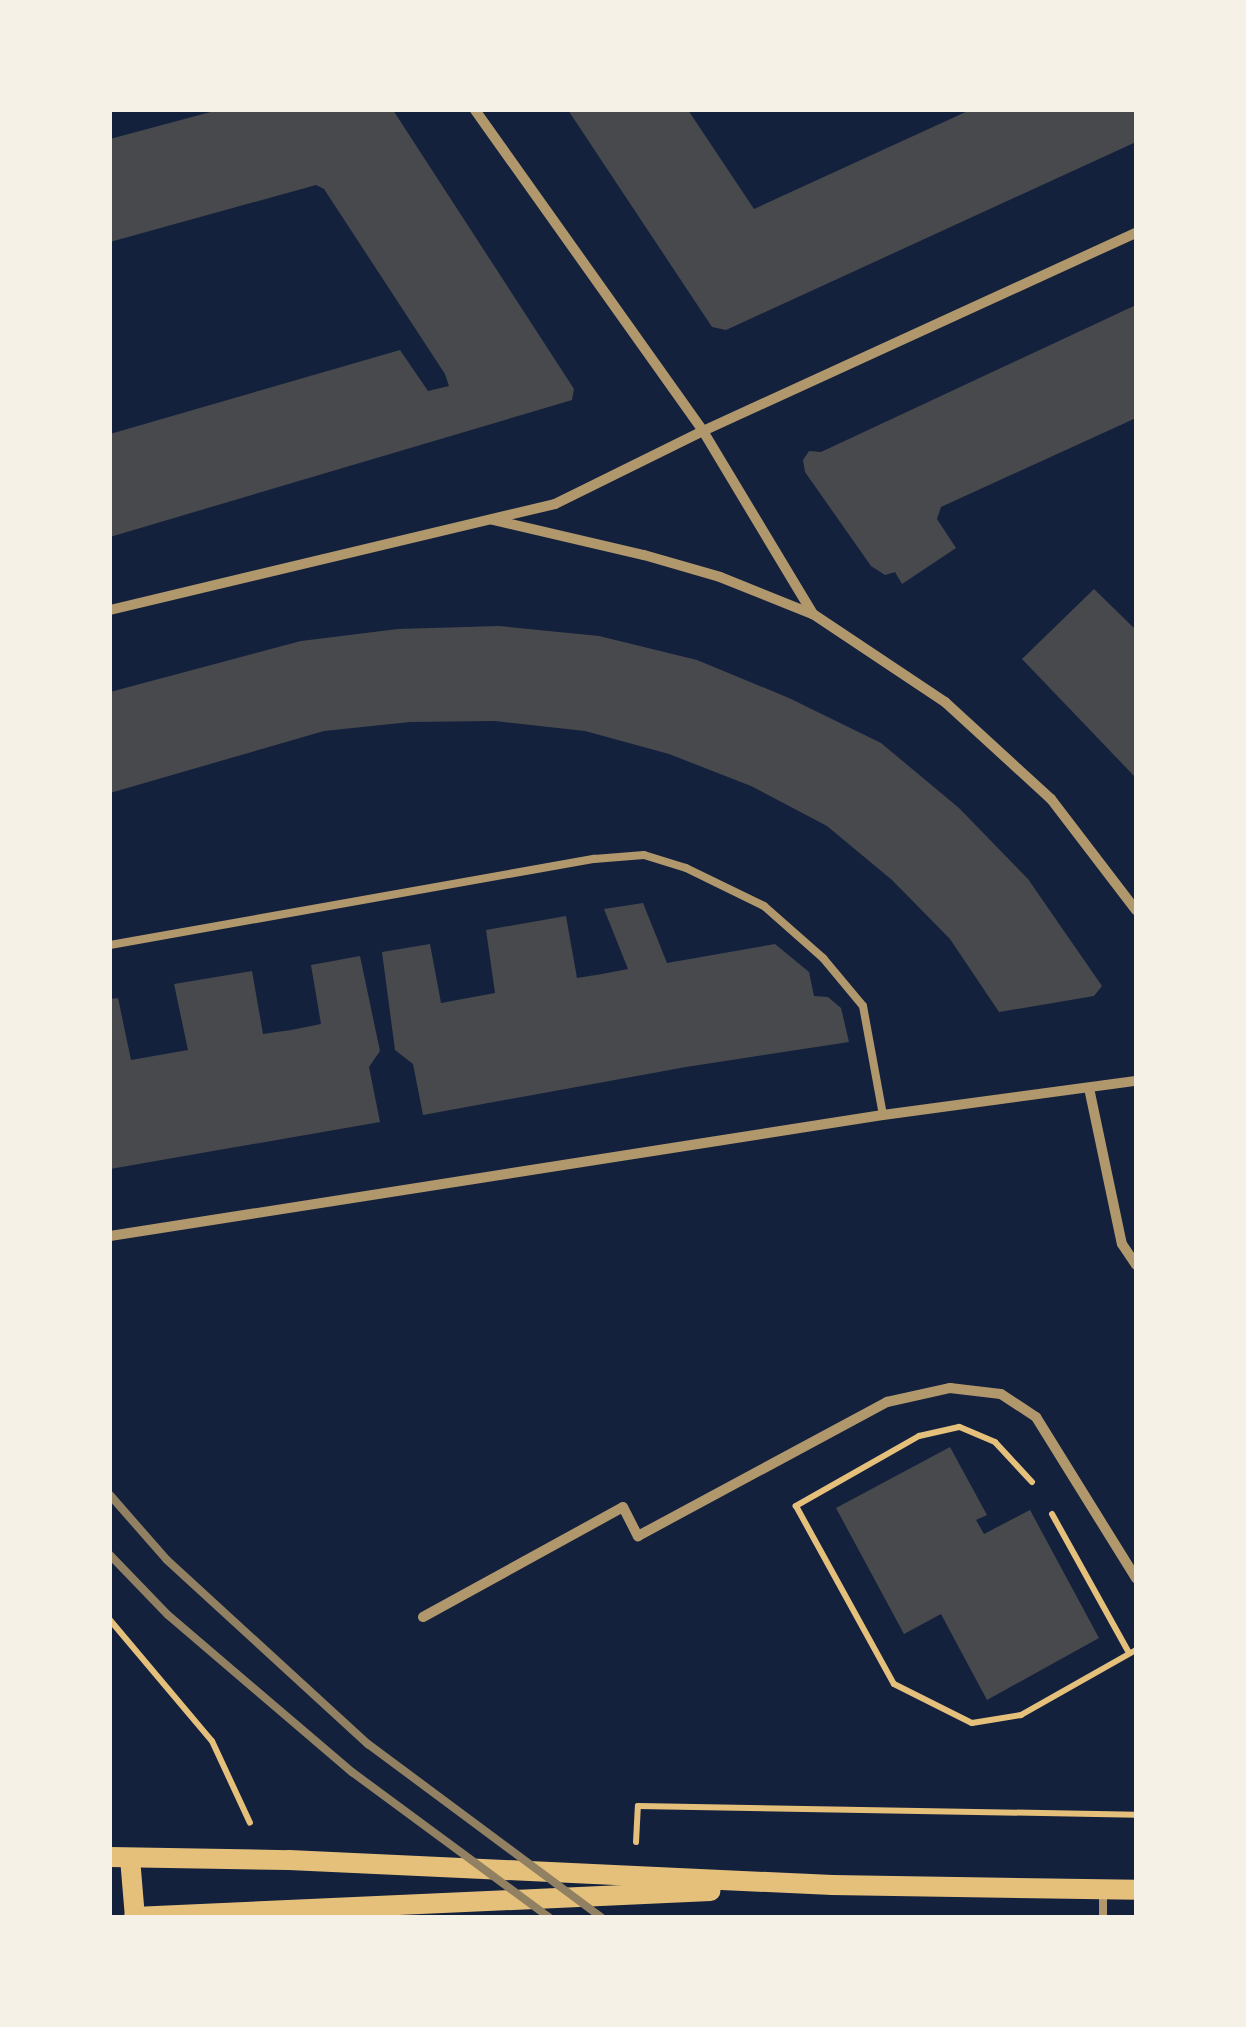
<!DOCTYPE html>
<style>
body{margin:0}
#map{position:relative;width:1246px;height:2027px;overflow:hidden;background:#14213d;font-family:"PT Serif",serif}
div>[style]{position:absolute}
.building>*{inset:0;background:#48494c}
.path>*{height:6px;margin:-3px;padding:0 3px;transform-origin:3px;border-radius:3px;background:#e5c07b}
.service>*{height:8px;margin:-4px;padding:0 4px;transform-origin:4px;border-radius:4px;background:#b1986c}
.minor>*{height:10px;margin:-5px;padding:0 5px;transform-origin:5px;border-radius:5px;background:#b1986c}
.secondary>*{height:20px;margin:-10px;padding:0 10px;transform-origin:10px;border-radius:10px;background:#e5c07b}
.rail>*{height:8px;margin:-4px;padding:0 4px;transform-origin:4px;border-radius:4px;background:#918062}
span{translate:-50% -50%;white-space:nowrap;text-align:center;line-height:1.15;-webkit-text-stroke:10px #f6f1e7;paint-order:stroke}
.frame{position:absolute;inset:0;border:112px solid #f6f1e7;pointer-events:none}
</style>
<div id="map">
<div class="building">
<i style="clip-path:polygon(218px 110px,393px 110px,574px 389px,572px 400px,110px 537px,110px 434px,400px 350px,428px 391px,449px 386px,445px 374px,324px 189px,316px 185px,110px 242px,110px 139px)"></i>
<i style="clip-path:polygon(568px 110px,688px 110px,754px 209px,970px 110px,1136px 110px,1136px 142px,726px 330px,712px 327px)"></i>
<i style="clip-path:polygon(1136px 305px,1136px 418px,941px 507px,937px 519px,956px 548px,902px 584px,895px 572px,885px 575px,871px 566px,805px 472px,803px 460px,809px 451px,821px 452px)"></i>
<i style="clip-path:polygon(1094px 589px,1136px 630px,1136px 778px,1022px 659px)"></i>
<i style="clip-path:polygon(499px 626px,599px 636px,697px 660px,789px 698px,881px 743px,959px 808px,1028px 879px,1102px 986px,1094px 996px,999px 1012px,950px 939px,892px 880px,827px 826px,751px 786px,669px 754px,585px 731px,495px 721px,410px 722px,324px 731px,110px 793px,110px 692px,301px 641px,398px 629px)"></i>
<i style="clip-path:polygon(643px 903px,667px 963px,775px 944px,809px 972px,814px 996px,828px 997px,841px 1008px,849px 1042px,686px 1067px,423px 1115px,413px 1064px,395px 1050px,382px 952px,430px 944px,441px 1003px,495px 993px,486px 930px,566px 916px,577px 978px,602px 974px,628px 969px,604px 909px)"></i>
<i style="clip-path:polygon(360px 956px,380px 1051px,369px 1067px,380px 1122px,110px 1169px,110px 999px,118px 998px,131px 1060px,188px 1050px,174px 984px,252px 971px,263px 1034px,291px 1030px,321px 1024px,311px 965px)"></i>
<i style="clip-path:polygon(950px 1447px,987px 1515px,976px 1520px,984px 1534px,1030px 1510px,1099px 1638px,987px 1700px,941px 1614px,904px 1634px,836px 1508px)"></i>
</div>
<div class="path">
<i style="left:1032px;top:1482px;width:54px;rotate:-132.8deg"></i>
<i style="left:995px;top:1442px;width:39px;rotate:-157deg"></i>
<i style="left:959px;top:1427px;width:41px;rotate:167.3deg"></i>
<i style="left:919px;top:1436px;width:142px;rotate:150.4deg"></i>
<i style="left:796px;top:1506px;width:203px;rotate:61.2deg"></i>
<i style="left:894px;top:1684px;width:87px;rotate:26.6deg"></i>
<i style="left:972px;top:1723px;width:50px;rotate:-9.3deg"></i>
<i style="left:1021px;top:1715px;width:132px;rotate:-29.5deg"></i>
<i style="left:1052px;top:1514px;width:159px;rotate:61deg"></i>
<i style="left:110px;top:1620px;width:158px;rotate:49.9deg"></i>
<i style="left:212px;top:1741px;width:90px;rotate:65.1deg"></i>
<i style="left:636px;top:1842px;width:36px;rotate:-87deg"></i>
<i style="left:638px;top:1806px;width:498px;rotate:1deg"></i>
</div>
<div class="service">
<i style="left:110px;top:945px;width:492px;rotate:-10.1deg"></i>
<i style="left:594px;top:859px;width:50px;rotate:-4.6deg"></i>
<i style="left:644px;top:855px;width:44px;rotate:17.2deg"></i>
<i style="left:686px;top:868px;width:87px;rotate:26deg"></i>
<i style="left:764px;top:906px;width:79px;rotate:41.4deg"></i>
<i style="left:823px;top:958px;width:62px;rotate:50.2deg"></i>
<i style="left:863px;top:1006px;width:111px;rotate:79.6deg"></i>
<i style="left:1103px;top:1917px;width:25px;rotate:-90deg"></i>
</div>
<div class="minor">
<i style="left:475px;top:110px;width:394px;rotate:54.6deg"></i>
<i style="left:703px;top:431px;width:214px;rotate:59deg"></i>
<i style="left:813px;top:614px;width:159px;rotate:33.7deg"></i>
<i style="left:945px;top:702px;width:144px;rotate:42.5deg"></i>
<i style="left:1051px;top:799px;width:140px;rotate:52.6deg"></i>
<i style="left:493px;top:520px;width:155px;rotate:13.1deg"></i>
<i style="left:644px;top:555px;width:79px;rotate:16.1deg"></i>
<i style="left:720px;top:577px;width:99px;rotate:21.9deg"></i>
<i style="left:110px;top:610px;width:457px;rotate:-13.4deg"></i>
<i style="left:555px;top:504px;width:165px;rotate:-26.3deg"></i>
<i style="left:703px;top:431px;width:476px;rotate:-24.6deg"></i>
<i style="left:1089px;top:1088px;width:159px;rotate:78.1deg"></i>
<i style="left:1122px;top:1244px;width:25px;rotate:56deg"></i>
<i style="left:110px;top:1236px;width:782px;rotate:-8.9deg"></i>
<i style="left:883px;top:1115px;width:255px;rotate:-7.7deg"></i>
<i style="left:423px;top:1617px;width:228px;rotate:-28.8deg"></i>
<i style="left:623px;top:1507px;width:33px;rotate:63deg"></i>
<i style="left:638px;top:1536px;width:283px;rotate:-28.3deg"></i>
<i style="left:887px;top:1402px;width:65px;rotate:-12.5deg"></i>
<i style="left:950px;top:1388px;width:51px;rotate:6.7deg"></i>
<i style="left:1001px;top:1394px;width:42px;rotate:33.3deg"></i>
<i style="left:1036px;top:1417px;width:190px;rotate:58.2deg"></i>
</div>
<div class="secondary">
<i style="left:110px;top:1857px;width:179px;rotate:1deg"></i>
<i style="left:289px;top:1860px;width:544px;rotate:2.64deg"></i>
<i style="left:832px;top:1885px;width:304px;rotate:0.9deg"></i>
<i style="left:130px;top:1858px;width:59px;rotate:85.2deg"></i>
<i style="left:134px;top:1917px;width:577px;rotate:-2.58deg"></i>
</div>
<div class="rail">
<i style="left:110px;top:1495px;width:86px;rotate:48.8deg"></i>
<i style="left:167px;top:1560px;width:273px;rotate:42.5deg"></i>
<i style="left:368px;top:1744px;width:290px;rotate:36.6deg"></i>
<i style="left:110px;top:1555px;width:83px;rotate:46deg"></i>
<i style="left:168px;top:1615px;width:242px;rotate:40.5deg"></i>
<i style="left:352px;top:1772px;width:245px;rotate:36.4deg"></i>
</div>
<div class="frame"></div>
</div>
